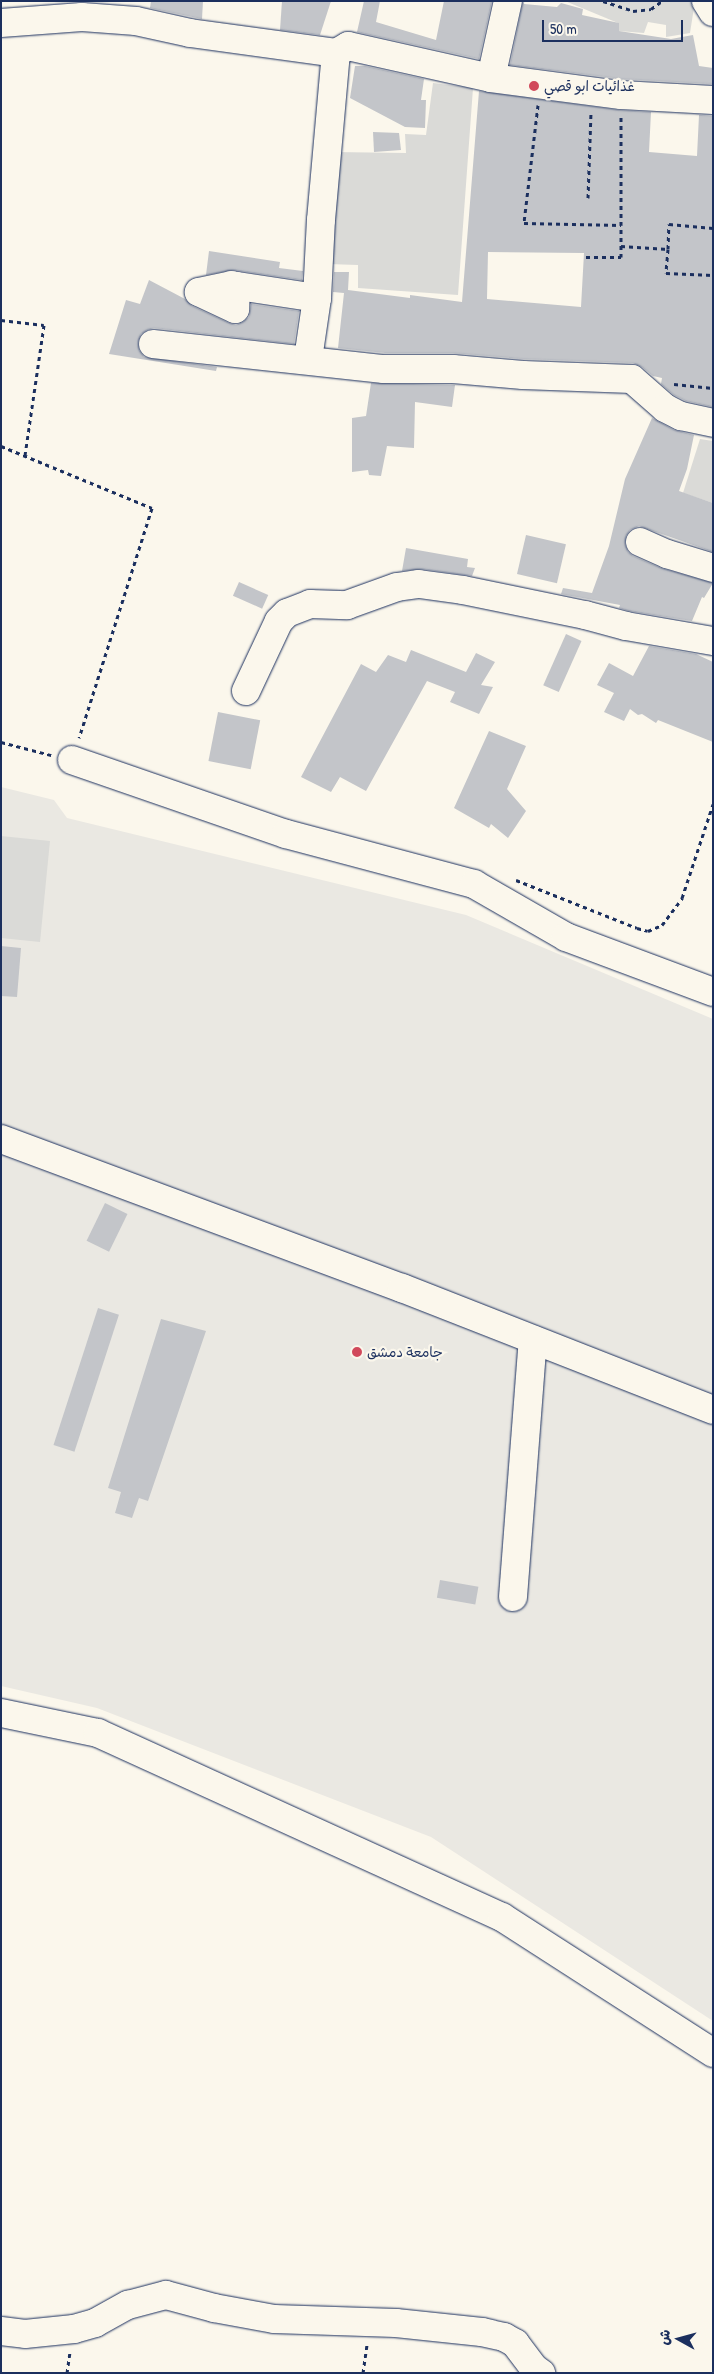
<!DOCTYPE html>
<meta charset="utf-8">
<style>
body{margin:0}
#map{position:relative;width:714px;height:2374px;overflow:hidden;background:#fbf7ec;font-family:"Patrick Hand","Playpen Sans Arabic",sans-serif}
div>[style]{position:absolute}
.built>*{inset:0;background:#eae8e2}
.green>*{inset:0;background:#dadad7}
.building>*{inset:0;background:#c3c5c9;transform-origin:0 0}
.path>*{height:3px;margin-top:-1.5px;transform-origin:0;background:repeating-linear-gradient(90deg,#1b2f5e 0 4px,transparent 0 8px)}
.roads{filter:drop-shadow(0 0 1px #1b2f5e) drop-shadow(0 0 1px #1b2f5e)}
.minor>*{height:28px;margin:-14px;padding:0 14px;transform-origin:14px;border-radius:14px;background:#fbf7ec}
.dots>*{width:14px;height:14px;translate:-50% -50%;box-sizing:border-box;border:2px solid #fbf7ec;border-radius:50%}
span{translate:-50% -50%;white-space:nowrap;text-align:center;line-height:1.15;-webkit-text-stroke:4.5px #fbf7ec;paint-order:stroke}
.poi-label{font-size:14px;color:#1b2f5e}
.left{translate:0 -50%;text-align:left}
.frame{position:absolute;inset:0;border:2px solid #1b2f5e;pointer-events:none}
.north{position:absolute;left:654px;top:2314px;width:50px;height:50px;-webkit-text-stroke:4px #fbf7ec;paint-order:stroke;rotate:277deg;font-size:14px;font-weight:700;line-height:20px;text-align:center;color:#1b2f5e}
.north::after{content:'';display:block;margin:auto;width:18px;height:22px;background:#1b2f5e;clip-path:polygon(50% 0,100% 100%,50% 72%,0 100%)}
.scale{position:absolute;left:542px;top:20px;width:141px;height:22px;box-sizing:border-box;border:2px solid #1b2f5e;border-top:0;padding-left:6px;font-size:15px;line-height:18px;white-space:nowrap;color:#1b2f5e;-webkit-text-stroke:4px #fbf7ec;paint-order:stroke}
</style>
<div id="map">
<div class="built">
<i style="clip-path:polygon(1px 787px,54px 800px,67px 818px,466px 915px,713px 1019px,713px 2021px,431px 1837px,97px 1708px,1px 1686px)"></i>
</div>
<div class="green">
<i style="clip-path:polygon(565px 1px,695px 1px,690px 33px,666px 37px,666px 25px,648px 22px,644px 33px,619px 31px,618px 23px)"></i>
<i style="clip-path:polygon(433px 83px,473px 88px,458px 295px,358px 288px,358px 265px,327px 264px,333px 152px,406px 153px,405px 134px,426px 135px)"></i>
<i style="clip-path:polygon(700px 439px,713px 441px,713px 503px,683px 493px)"></i>
<i style="clip-path:polygon(1px 836px,50px 841px,40px 942px,1px 938px)"></i>
</div>
<div class="building">
<i style="clip-path:polygon(151px 1px,203px 1px,202px 19px,150px 8px)"></i>
<i style="clip-path:polygon(282px 1px,331px 1px,320px 35px,280px 30px)"></i>
<i style="clip-path:polygon(364px 1px,380px 1px,376px 22px,436px 40px,444px 1px,492px 1px,479px 59px,357px 32px)"></i>
<i style="clip-path:polygon(523px 1px,524px 4px,557px 7px,561px 3px,583px 9px,582px 15px,619px 23px,619px 31px,671px 39px,693px 35px,699px 66px,713px 68px,713px 84px,622px 79px,510px 65px)"></i>
<i style="clip-path:polygon(355px 66px,365px 66px,424px 79px,421px 100px,426px 100px,425px 128px,405px 127px,350px 98px)"></i>
<i style="clip-path:polygon(evenodd,479px 91px,619px 110px,651px 112px,649px 152px,697px 156px,699px 115px,690px 114px,713px 116px,713px 407px,686px 401px,674px 395px,661px 384px,662px 378px,653px 376px,642px 367px,633px 363px,524px 359px,453px 353px,385px 353px,338px 348px,344px 293px,333px 292px,334px 272px,349px 272px,348px 290px,410px 298px,410px 295px,462px 302px,479px 91px,488px 252px,584px 253px,581px 307px,487px 299px,488px 252px)"></i>
<i style="clip-path:polygon(373px 132px,399px 133px,401px 150px,374px 152px)"></i>
<i style="clip-path:polygon(209px 251px,280px 262px,279px 268px,303px 271px,302px 280px,233px 270px,206px 275px)"></i>
<i style="clip-path:polygon(149px 280px,185px 299px,192px 306px,229px 323px,236px 325px,243px 322px,249px 317px,251px 304px,299px 311px,294px 344px,154px 328px,147px 330px,141px 334px,138px 342px,139px 350px,144px 357px,217px 367px,216px 371px,109px 354px,126px 300px,140px 304px)"></i>
<i style="clip-path:polygon(371px 383px,455px 385px,452px 407px,415px 402px,414px 448px,387px 446px,381px 476px,369px 475px,368px 470px,352px 472px,352px 418px,366px 416px)"></i>
<i style="clip-path:polygon(652px 418px,674px 430px,694px 435px,687px 469px,679px 491px,713px 503px,713px 552px,639px 526px,630px 530px,626px 536px,625px 544px,628px 552px,633px 556px,661px 568px,713px 583px,704px 598px,702px 597px,692px 621px,629px 611px,619px 608px,620px 605px,561px 594px,563px 588px,592px 593px,609px 546px,625px 479px)"></i>
<i style="left:526px;top:535px;width:41px;height:40px;rotate:13deg"></i>
<i style="clip-path:polygon(406px 548px,468px 559px,467px 567px,475px 568px,472px 576px,421px 569px,402px 571px)"></i>
<i style="left:239px;top:582px;width:32px;height:15px;rotate:24deg"></i>
<i style="left:566px;top:634px;width:17px;height:56px;rotate:24deg"></i>
<i style="clip-path:polygon(649px 646px,696px 654px,713px 662px,713px 742px,658px 720px,656px 723px,642px 714px,638px 715px,630px 709px,624px 721px,604px 712px,614px 693px,597px 685px,609px 663px,633px 676px)"></i>
<i style="clip-path:polygon(411px 650px,466px 672px,476px 653px,495px 662px,481px 685px,493px 687px,479px 714px,450px 702px,455px 692px,427px 681px,366px 791px,340px 777px,331px 792px,301px 777px,361px 664px,376px 672px,388px 655px,406px 662px)"></i>
<i style="left:218px;top:712px;width:43px;height:50px;rotate:11deg"></i>
<i style="clip-path:polygon(489px 731px,526px 746px,507px 789px,526px 811px,508px 838px,491px 824px,489px 828px,454px 808px)"></i>
<i style="clip-path:polygon(1px 946px,21px 948px,17px 997px,1px 996px)"></i>
<i style="left:105px;top:1203px;width:25px;height:42px;rotate:26deg"></i>
<i style="left:98px;top:1308px;width:22px;height:144px;rotate:18deg"></i>
<i style="clip-path:polygon(161px 1319px,206px 1331px,148px 1501px,139px 1498px,132px 1518px,115px 1513px,121px 1492px,108px 1488px)"></i>
<i style="left:440px;top:1580px;width:39px;height:18px;rotate:10deg"></i>
</div>
<div class="path">
<i style="left:603px;top:1px;width:32px;rotate:18deg"></i>
<i style="left:633px;top:11px;width:18px;rotate:-6deg"></i>
<i style="left:651px;top:9px;width:14px;rotate:-36deg"></i>
<i style="left:538px;top:105px;width:119px;rotate:96.8deg"></i>
<i style="left:524px;top:223px;width:97px;rotate:1.2deg"></i>
<i style="left:621px;top:225px;width:108px;rotate:-90deg"></i>
<i style="left:588px;top:198px;width:84px;rotate:-88deg"></i>
<i style="left:621px;top:246px;width:47px;rotate:3.7deg"></i>
<i style="left:668px;top:249px;width:25px;rotate:-88deg"></i>
<i style="left:669px;top:224px;width:44px;rotate:5.2deg"></i>
<i style="left:668px;top:249px;width:24px;rotate:95deg"></i>
<i style="left:666px;top:273px;width:47px;rotate:2.4deg"></i>
<i style="left:586px;top:257px;width:35px"></i>
<i style="left:621px;top:257px;width:32px;rotate:-90deg"></i>
<i style="left:1px;top:320px;width:43px;rotate:6.6deg"></i>
<i style="left:44px;top:325px;width:132px;rotate:98.3deg"></i>
<i style="left:674px;top:384px;width:39px;rotate:6deg"></i>
<i style="left:1px;top:446px;width:163px;rotate:22.3deg"></i>
<i style="left:152px;top:508px;width:241px;rotate:107.6deg"></i>
<i style="left:1px;top:742px;width:52px;rotate:14.6deg"></i>
<i style="left:516px;top:880px;width:130px;rotate:21.6deg"></i>
<i style="left:637px;top:928px;width:11px;rotate:15deg"></i>
<i style="left:648px;top:931px;width:15px;rotate:-23deg"></i>
<i style="left:662px;top:925px;width:34px;rotate:-53deg"></i>
<i style="left:682px;top:898px;width:99px;rotate:-71.7deg"></i>
<i style="left:67px;top:2373px;width:21px;rotate:-82deg"></i>
<i style="left:363px;top:2373px;width:30px;rotate:-82deg"></i>
</div>
<div class="roads">
<div class="minor">
<i style="left:706px;top:1px;width:13px;rotate:58deg"></i>
<i style="left:1px;top:23px;width:81px;rotate:-4.2deg"></i>
<i style="left:82px;top:17px;width:54px;rotate:4.2deg"></i>
<i style="left:136px;top:21px;width:55px;rotate:12.5deg"></i>
<i style="left:190px;top:33px;width:147px;rotate:7.8deg"></i>
<i style="left:336px;top:53px;width:14px;rotate:-30deg"></i>
<i style="left:348px;top:46px;width:147px;rotate:12.6deg"></i>
<i style="left:491px;top:78px;width:79px;rotate:-77.6deg"></i>
<i style="left:491px;top:78px;width:131px;rotate:7.5deg"></i>
<i style="left:621px;top:95px;width:92px;rotate:3.1deg"></i>
<i style="left:236px;top:286px;width:23px;rotate:92deg"></i>
<i style="left:235px;top:309px;width:40px;rotate:-155deg"></i>
<i style="left:199px;top:292px;width:33px;rotate:-12deg"></i>
<i style="left:231px;top:285px;width:87px;rotate:8.6deg"></i>
<i style="left:153px;top:344px;width:232px;rotate:6.2deg"></i>
<i style="left:384px;top:369px;width:69px"></i>
<i style="left:453px;top:369px;width:70px;rotate:4.9deg"></i>
<i style="left:523px;top:375px;width:109px;rotate:2.1deg"></i>
<i style="left:632px;top:379px;width:44px;rotate:41.3deg"></i>
<i style="left:665px;top:408px;width:18px;rotate:27deg"></i>
<i style="left:681px;top:416px;width:33px;rotate:12deg"></i>
<i style="left:308px;top:359px;width:62px;rotate:-81.6deg"></i>
<i style="left:317px;top:298px;width:78px;rotate:-87.1deg"></i>
<i style="left:321px;top:220px;width:168px;rotate:-84.9deg"></i>
<i style="left:640px;top:542px;width:30px;rotate:24deg"></i>
<i style="left:667px;top:554px;width:48px;rotate:16.9deg"></i>
<i style="left:246px;top:691px;width:77px;rotate:-64.8deg"></i>
<i style="left:279px;top:621px;width:11px;rotate:-45deg"></i>
<i style="left:287px;top:613px;width:25px;rotate:-21deg"></i>
<i style="left:310px;top:604px;width:37px;rotate:2deg"></i>
<i style="left:347px;top:605px;width:53px;rotate:-19.8deg"></i>
<i style="left:397px;top:587px;width:22px;rotate:-8deg"></i>
<i style="left:419px;top:584px;width:44px;rotate:7.8deg"></i>
<i style="left:463px;top:590px;width:125px;rotate:11.6deg"></i>
<i style="left:585px;top:615px;width:42px;rotate:15deg"></i>
<i style="left:626px;top:626px;width:88px;rotate:9.8deg"></i>
<i style="left:72px;top:760px;width:226px;rotate:19.1deg"></i>
<i style="left:286px;top:834px;width:195px;rotate:14.9deg"></i>
<i style="left:474px;top:884px;width:106px;rotate:29.9deg"></i>
<i style="left:566px;top:937px;width:157px;rotate:20.5deg"></i>
<i style="left:1px;top:1139px;width:428px;rotate:20.4deg"></i>
<i style="left:402px;top:1288px;width:334px;rotate:21.4deg"></i>
<i style="left:513px;top:1597px;width:258px;rotate:-85.6deg"></i>
<i style="left:1px;top:1713px;width:99px;rotate:11.7deg"></i>
<i style="left:98px;top:1733px;width:444px;rotate:24.5deg"></i>
<i style="left:502px;top:1917px;width:251px;rotate:32.8deg"></i>
<i style="left:1px;top:2331px;width:24px;rotate:7deg"></i>
<i style="left:25px;top:2334px;width:49px;rotate:-5.8deg"></i>
<i style="left:74px;top:2329px;width:22px;rotate:-16deg"></i>
<i style="left:95px;top:2323px;width:38px;rotate:-29deg"></i>
<i style="left:128px;top:2305px;width:39px;rotate:-15deg"></i>
<i style="left:166px;top:2295px;width:50px;rotate:15.2deg"></i>
<i style="left:214px;top:2308px;width:61px;rotate:10.4deg"></i>
<i style="left:274px;top:2319px;width:122px;rotate:1.9deg"></i>
<i style="left:396px;top:2323px;width:86px;rotate:6deg"></i>
<i style="left:482px;top:2332px;width:23px;rotate:13deg"></i>
<i style="left:504px;top:2337px;width:13px;rotate:29deg"></i>
<i style="left:515px;top:2343px;width:31px;rotate:53deg"></i>
<i style="left:534px;top:2368px;width:9px;rotate:36deg"></i>
</div>
</div>
<div class="dots">
<i style="left:534px;top:86px;background:#d1495b"></i>
<i style="left:357px;top:1352px;background:#d1495b"></i>
</div>
<div class="poi-label">
<span class="left" style="left:544px;top:86px">غذائيات ابو قصي</span>
<span class="left" style="left:367px;top:1352px">جامعة دمشق</span>
</div>
<div class="frame"></div>
<div class="north">ش</div>
<div class="scale">50 m</div>
</div>
